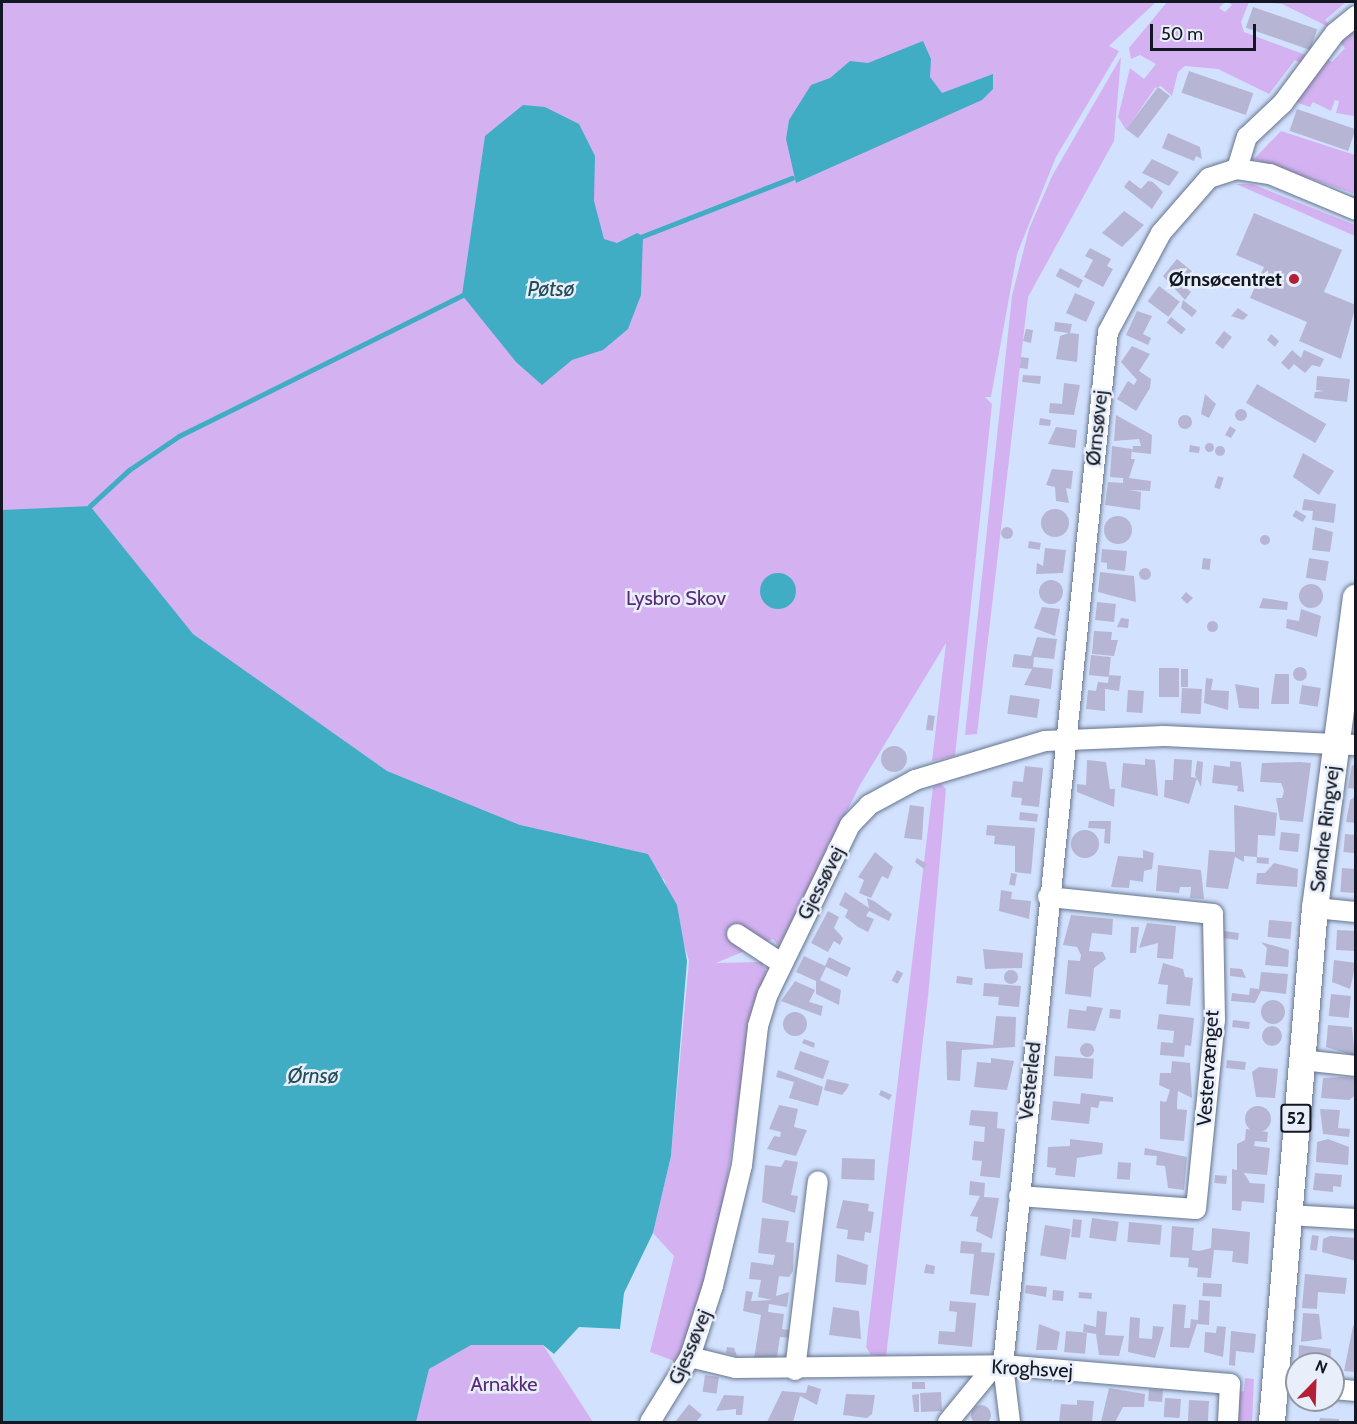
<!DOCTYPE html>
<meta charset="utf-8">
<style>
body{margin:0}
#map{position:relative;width:1357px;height:1424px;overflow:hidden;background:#d2e2fe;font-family:Cabin,sans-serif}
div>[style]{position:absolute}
.green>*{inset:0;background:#d4b2f1}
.water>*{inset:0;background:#41adc5}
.round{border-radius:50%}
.stream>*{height:4.5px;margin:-2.25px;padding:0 2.25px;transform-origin:2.25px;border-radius:2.25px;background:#41adc5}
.building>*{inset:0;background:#b6b6d4;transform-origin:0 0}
.roads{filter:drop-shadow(0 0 2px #66748d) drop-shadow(0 0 2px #66748d)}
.minor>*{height:20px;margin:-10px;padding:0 10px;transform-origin:10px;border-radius:10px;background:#fff}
.major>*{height:26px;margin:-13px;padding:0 13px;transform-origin:13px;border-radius:13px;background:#fff}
.dots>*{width:16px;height:16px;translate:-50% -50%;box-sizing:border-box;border:3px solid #e8eefa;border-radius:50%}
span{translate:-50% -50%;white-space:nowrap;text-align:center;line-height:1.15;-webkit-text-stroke:5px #e8eefa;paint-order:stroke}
.shield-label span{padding:2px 4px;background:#e8eefa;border:2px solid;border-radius:4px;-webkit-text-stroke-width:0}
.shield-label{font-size:18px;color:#121721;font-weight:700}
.poi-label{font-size:20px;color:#121721;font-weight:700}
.right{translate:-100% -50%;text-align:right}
.street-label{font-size:20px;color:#121721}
.park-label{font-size:20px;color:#5a2a79}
.water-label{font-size:21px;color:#204e59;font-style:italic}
.frame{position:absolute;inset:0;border:3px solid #121721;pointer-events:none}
.north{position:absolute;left:1285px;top:1352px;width:60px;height:60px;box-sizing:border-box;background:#e8eefa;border:2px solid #9298a3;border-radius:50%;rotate:23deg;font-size:16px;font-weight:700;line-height:24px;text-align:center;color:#121721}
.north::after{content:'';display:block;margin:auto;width:21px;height:27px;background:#b21f37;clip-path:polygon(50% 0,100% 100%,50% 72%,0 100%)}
.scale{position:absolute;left:1150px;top:24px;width:106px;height:27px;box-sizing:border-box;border:3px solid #121721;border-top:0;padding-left:8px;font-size:18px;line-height:21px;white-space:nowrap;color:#121721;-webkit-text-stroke:4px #e8eefa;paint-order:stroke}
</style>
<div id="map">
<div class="green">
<i style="clip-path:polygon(2px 2px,1156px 2px,1109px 46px,1119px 51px,1056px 157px,1017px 254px,991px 397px,985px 397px,992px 404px,955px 756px,932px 761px,946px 643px,860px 785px,779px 947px,773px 939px,716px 963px,762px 962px,766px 972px,751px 1024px,716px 1250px,677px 1362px,650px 1352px,674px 1256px,653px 1233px,671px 1156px,689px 961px,664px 879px,475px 854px,2px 519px)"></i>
<i style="clip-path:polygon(1167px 2px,1225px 2px,1219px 8px,1225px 12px,1232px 5px,1228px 2px,1249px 2px,1241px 22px,1244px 32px,1311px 57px,1304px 65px,1295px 60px,1269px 94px,1218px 69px,1185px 66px,1178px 72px,1172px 96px,1161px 86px,1155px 88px,1126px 130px,1118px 117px,1130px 68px,1144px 79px,1156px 64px,1140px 55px,1131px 59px,1129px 48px)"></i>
<i style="clip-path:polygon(1256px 2px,1346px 2px,1325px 20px,1333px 29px,1282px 4px)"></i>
<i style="clip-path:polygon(1351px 31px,1355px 33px,1355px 123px,1354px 116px,1336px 113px,1339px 101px,1335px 100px,1331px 111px,1313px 102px,1310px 107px,1293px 101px,1326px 58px,1332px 62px,1345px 48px,1340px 43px)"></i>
<i style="clip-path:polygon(1121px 57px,1114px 141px,1028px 297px,977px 734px,965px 735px,1012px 296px,1029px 229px,1052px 176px)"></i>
<i style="clip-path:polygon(1281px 131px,1355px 155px,1355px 194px,1254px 159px)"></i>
<i style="clip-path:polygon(1236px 184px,1252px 184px,1355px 225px,1355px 236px)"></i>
<i style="clip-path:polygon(941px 784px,946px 789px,928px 997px,886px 1357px,871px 1355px,866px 1347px,933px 787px)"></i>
<i style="clip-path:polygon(459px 1343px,543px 1345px,593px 1422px,346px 1422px)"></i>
<i style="clip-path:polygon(1245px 1378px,1254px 1379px,1252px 1422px,1238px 1422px,1239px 1392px,1244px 1391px)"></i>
</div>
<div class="water">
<i style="clip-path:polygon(923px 41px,931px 59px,930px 77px,942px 93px,993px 74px,993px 89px,982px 100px,796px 183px,786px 139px,789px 120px,811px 85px,830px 78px,850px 61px,868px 63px)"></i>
<i style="clip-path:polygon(523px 105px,545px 107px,579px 124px,595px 156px,594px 201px,604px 239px,617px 243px,637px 233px,643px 236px,641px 295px,628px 329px,603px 350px,572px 360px,542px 385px,516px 362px,462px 295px,485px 136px)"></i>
<i style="clip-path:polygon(90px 506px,193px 634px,387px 771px,520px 825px,648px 854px,677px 905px,687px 961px,671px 1156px,653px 1233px,624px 1293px,620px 1329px,579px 1327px,554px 1354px,543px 1345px,471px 1345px,429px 1369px,416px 1422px,2px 1422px,2px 510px)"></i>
<i class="round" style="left:760px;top:573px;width:36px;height:36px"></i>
</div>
<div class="stream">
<i style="left:638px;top:238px;width:165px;rotate:-21.3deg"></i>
<i style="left:90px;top:506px;width:53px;rotate:-42.7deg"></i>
<i style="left:129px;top:470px;width:60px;rotate:-34.2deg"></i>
<i style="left:179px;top:436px;width:322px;rotate:-26.4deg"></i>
</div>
<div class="building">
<i style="left:1253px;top:7px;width:68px;height:22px;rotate:19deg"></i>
<i style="left:1189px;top:71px;width:68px;height:23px;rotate:19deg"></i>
<i style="left:1158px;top:87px;width:15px;height:53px;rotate:37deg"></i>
<i style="left:1297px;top:109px;width:62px;height:23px;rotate:19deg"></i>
<i style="clip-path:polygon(1168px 133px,1200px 147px,1202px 159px,1196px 156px,1194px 161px,1162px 148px)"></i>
<i style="clip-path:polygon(1152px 159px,1179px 172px,1169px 186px,1142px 173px)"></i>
<i style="clip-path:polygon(1129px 180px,1141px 189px,1148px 181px,1153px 182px,1163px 192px,1152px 209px,1124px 187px)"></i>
<i style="clip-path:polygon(1124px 211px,1144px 225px,1122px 247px,1102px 233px)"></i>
<i style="clip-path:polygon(1254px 213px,1342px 250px,1324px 292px,1356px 305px,1341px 359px,1299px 341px,1307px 322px,1250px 298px,1264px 267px,1236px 255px)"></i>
<i style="clip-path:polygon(1090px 248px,1111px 259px,1107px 266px,1113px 269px,1103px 287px,1084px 277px,1093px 260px,1085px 256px)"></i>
<i style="clip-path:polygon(1177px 259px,1193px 272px,1184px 286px,1191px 292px,1185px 300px,1163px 276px)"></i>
<i style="left:1060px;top:268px;width:26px;height:9px;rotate:28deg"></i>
<i style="left:1159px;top:286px;width:26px;height:19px;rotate:37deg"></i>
<i style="left:1075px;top:293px;width:22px;height:22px;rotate:24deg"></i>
<i style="clip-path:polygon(1183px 300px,1197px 311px,1192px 317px,1181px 308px)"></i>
<i style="clip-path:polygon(1238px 308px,1248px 315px,1243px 320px,1231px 316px)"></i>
<i style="clip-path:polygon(1137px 311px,1152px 316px,1143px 334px,1151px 338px,1148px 345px,1126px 335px)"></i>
<i style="left:1171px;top:317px;width:19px;height:7px;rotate:39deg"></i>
<i style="clip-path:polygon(1055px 322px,1072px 324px,1070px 333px,1079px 334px,1077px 362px,1056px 359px,1060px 336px,1069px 333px,1054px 331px)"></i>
<i style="clip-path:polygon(1026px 329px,1033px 330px,1031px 343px,1023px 341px)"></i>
<i style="left:1224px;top:331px;width:10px;height:15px;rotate:37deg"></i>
<i style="clip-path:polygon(1271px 334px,1279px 341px,1275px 347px,1267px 340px)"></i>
<i style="clip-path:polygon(1132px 346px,1150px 354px,1139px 371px,1151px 379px,1150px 388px,1136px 411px,1117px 399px,1128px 381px,1134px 385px,1137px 380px,1121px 362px)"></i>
<i style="clip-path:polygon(1292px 350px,1301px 358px,1304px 350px,1324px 359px,1320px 367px,1312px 365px,1305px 373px,1294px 364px,1289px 370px,1281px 363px)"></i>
<i style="left:1021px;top:357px;width:8px;height:11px;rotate:7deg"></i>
<i style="clip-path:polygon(1023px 375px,1041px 376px,1040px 384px,1022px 382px)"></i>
<i style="clip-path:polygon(1317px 376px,1350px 379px,1347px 402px,1314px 398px,1315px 392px,1324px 391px,1316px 390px)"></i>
<i style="clip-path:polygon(1064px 383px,1080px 385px,1074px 415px,1049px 413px,1050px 403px,1062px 404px)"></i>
<i style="left:1257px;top:384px;width:80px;height:22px;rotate:30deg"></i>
<i style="clip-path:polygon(1205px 394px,1216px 404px,1209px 418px,1201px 414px)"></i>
<i class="round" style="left:1235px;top:409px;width:12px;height:12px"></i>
<i style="clip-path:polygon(1116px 415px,1152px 435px,1151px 454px,1132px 452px,1133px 446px,1141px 446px,1139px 439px,1114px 441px)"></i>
<i class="round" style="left:1178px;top:415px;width:14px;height:14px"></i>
<i style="clip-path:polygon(1040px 418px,1051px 420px,1050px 426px,1039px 425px)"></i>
<i style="clip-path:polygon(1230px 426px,1236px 430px,1231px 438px,1225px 435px)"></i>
<i style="clip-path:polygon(1056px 427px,1077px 430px,1075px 448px,1048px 444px)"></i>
<i class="round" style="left:1204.5px;top:442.5px;width:9px;height:9px"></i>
<i style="clip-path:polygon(1190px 445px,1200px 447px,1199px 453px,1189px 452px)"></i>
<i style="clip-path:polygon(1112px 446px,1132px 449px,1131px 459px,1135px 459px,1129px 478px,1151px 481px,1150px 491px,1129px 490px,1141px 492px,1140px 510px,1105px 505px,1108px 482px,1123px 483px,1123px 478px,1110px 477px)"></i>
<i class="round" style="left:1215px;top:446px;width:10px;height:10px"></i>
<i style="clip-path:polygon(1303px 453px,1334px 471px,1319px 495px,1293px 477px)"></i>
<i style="clip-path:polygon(1052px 469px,1073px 471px,1071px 489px,1066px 488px,1069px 503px,1056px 501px,1055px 487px,1046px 485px)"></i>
<i style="left:1218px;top:476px;width:6px;height:12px;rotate:18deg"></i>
<i style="clip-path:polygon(1304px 499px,1336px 504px,1334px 523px,1312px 520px,1313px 511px,1302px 510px)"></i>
<i class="round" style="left:1041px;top:509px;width:28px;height:28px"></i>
<i style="left:1296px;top:510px;width:12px;height:7px;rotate:31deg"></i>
<i class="round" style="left:1104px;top:516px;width:28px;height:28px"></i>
<i style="clip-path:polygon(1315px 527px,1333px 532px,1330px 552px,1312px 550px)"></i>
<i class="round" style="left:1001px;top:527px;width:12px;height:12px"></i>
<i class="round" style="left:1260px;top:535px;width:10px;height:10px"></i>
<i style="left:1029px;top:541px;width:12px;height:7px;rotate:9deg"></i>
<i style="clip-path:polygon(1045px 548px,1066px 550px,1063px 573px,1036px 574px,1037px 563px,1043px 566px)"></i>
<i style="clip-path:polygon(1102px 549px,1127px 551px,1125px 571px,1107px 569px,1107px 563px,1101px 562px)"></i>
<i style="left:1203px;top:558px;width:8px;height:11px;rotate:7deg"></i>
<i style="left:1309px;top:558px;width:20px;height:20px;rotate:9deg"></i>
<i class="round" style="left:1139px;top:568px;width:12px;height:12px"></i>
<i style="clip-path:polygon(1100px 572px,1134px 576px,1136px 602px,1098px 592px)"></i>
<i class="round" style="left:1039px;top:580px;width:24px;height:24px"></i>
<i class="round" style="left:1299px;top:584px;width:24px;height:24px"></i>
<i style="clip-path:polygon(1186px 592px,1193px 598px,1187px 604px,1181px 598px)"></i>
<i style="clip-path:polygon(1263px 598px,1288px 602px,1287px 610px,1259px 608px)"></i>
<i style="left:1097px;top:602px;width:19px;height:18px;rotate:6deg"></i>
<i style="clip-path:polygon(1042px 607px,1060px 609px,1055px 636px,1034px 628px)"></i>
<i style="clip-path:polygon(1301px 609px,1321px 616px,1317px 637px,1286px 628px,1287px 619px,1299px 621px)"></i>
<i style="clip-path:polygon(1121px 618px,1129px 619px,1128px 628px,1117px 627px)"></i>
<i class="round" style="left:1206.5px;top:620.5px;width:11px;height:11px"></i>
<i style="clip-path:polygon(1094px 631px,1112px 632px,1111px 640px,1118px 640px,1114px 656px,1092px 654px)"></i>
<i style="clip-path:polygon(1037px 637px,1057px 639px,1054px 659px,1034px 657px,1033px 667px,1053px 669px,1051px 689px,1024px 685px,1032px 669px,1012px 667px,1014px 654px,1031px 656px)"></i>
<i style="left:1091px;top:655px;width:20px;height:20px;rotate:6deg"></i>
<i class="round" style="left:1293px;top:667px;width:14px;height:14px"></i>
<i style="left:1159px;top:668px;width:20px;height:29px"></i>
<i style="left:1181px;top:669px;width:7px;height:18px"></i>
<i style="clip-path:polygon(1275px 674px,1289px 674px,1289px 704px,1271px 704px)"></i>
<i style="clip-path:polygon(1109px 675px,1121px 676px,1119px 691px,1105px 689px,1105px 711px,1086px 709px,1088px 690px,1096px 691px,1098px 682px,1108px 683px)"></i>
<i style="clip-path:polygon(1206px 678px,1213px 679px,1211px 690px,1229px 691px,1228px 710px,1204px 703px)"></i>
<i style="clip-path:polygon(1235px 684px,1259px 688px,1259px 709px,1239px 708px)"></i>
<i style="left:1302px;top:685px;width:19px;height:19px;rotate:9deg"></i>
<i style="left:1182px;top:688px;width:20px;height:25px;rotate:3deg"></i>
<i style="left:1128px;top:690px;width:16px;height:22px;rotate:4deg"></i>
<i style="left:1010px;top:695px;width:30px;height:19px;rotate:8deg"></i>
<i style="left:928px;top:715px;width:7px;height:15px;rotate:8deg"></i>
<i class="round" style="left:881px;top:746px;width:26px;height:26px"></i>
<i style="clip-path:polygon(1145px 759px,1155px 760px,1158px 796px,1121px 787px,1123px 763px,1145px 765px)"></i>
<i style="clip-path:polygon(1174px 759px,1192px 760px,1191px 777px,1197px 778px,1189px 804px,1164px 797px,1165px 780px,1173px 780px)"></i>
<i style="clip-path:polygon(1087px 760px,1106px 762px,1110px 789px,1115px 789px,1114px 807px,1077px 792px,1077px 784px,1086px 785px)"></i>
<i style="clip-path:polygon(1197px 761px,1203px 762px,1201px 787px,1195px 775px)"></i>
<i style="clip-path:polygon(1230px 761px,1241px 762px,1244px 792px,1237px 791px,1238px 786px,1212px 783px,1214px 765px,1230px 767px)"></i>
<i style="clip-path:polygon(1300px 762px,1311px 763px,1303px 822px,1280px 820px,1276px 798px,1282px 798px,1284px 791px,1281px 783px,1260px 782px,1262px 763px)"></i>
<i style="clip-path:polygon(1352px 765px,1356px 766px,1356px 789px,1348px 788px)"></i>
<i style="clip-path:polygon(1025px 766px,1043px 768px,1039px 807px,1021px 805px,1022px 798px,1011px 797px,1013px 781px,1023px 782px)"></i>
<i style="clip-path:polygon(1356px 796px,1356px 823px,1346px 822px,1350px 800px)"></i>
<i style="clip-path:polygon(910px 805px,924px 807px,922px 840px,904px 838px)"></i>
<i style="clip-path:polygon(1234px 805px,1277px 813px,1275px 836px,1258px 835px,1257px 857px,1244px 856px,1244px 862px,1235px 857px,1228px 889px,1206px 887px,1209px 850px,1235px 852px)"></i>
<i style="left:1020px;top:812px;width:18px;height:8px;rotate:6deg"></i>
<i style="clip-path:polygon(1089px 821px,1111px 821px,1110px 844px,1104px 843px,1105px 829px,1088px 828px)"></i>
<i style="clip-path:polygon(987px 825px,1035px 828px,1032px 864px,1019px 863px,1032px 864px,1031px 874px,1015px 872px,1015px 846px,994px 844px,995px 836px,986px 835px)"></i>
<i class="round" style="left:1071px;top:830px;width:28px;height:28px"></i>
<i style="left:1281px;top:832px;width:19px;height:18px;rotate:6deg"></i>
<i style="left:1345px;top:834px;width:11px;height:18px;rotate:5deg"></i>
<i style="clip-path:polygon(1143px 850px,1154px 853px,1152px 869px,1144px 871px,1143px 882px,1130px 880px,1129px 888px,1111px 887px,1118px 856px,1143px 858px)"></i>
<i style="clip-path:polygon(875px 852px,893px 867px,888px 879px,882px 876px,871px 898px,859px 893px,864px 880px,858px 877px)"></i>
<i style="left:1257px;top:857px;width:12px;height:6px;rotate:5deg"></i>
<i style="clip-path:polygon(917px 858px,927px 864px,924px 869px,915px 862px)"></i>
<i style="clip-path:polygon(1274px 863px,1298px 869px,1297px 887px,1256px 884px,1257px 873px,1265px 873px)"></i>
<i style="clip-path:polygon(1158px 865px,1201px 870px,1204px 899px,1190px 898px,1191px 887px,1180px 887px,1179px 893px,1156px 891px)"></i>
<i style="left:1342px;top:868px;width:14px;height:24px;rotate:4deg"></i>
<i style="left:1011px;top:873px;width:6px;height:12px;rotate:9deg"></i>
<i style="clip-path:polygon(1001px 890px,1012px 892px,1011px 899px,1031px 901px,1029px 919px,999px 911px)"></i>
<i style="clip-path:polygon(845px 892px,869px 908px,867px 898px,874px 901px,892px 914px,889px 921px,869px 911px,866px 916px,874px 919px,868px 932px,858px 927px,845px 917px,848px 910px,839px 905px)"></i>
<i style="clip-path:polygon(828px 911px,839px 917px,834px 928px,843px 938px,840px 945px,834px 941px,828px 952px,811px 943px)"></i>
<i style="clip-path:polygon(1071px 915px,1113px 919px,1112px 935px,1092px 933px,1089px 951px,1103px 952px,1106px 959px,1094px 968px,1091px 997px,1065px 994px,1068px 960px,1080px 961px,1081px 955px,1077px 947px,1063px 945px)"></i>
<i style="left:1269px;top:920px;width:23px;height:17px;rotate:5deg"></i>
<i style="clip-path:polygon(1147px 923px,1176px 926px,1173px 959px,1157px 958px,1158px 943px,1139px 948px)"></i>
<i style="clip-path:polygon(1131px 927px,1139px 927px,1136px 953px,1130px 953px)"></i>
<i style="left:1337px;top:930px;width:19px;height:20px;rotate:3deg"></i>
<i style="left:1224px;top:931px;width:15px;height:7px;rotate:8deg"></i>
<i style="clip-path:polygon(1261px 942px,1289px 950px,1288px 967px,1265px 965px,1267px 948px)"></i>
<i style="clip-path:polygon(983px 949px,1023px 953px,1022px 968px,985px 969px)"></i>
<i style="clip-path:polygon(804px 956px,825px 966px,829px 957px,851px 968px,847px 977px,826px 967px,820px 980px,841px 990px,839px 1005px,816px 994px,816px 981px,796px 972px)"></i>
<i style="clip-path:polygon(1334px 960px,1356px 963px,1350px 989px,1332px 982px)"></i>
<i style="clip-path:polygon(1163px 963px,1183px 969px,1185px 977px,1193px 978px,1190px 1006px,1166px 1004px,1168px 985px,1158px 984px)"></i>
<i style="clip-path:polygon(1230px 968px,1242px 969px,1246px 978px,1230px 976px)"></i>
<i style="left:897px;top:970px;width:7px;height:12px;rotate:27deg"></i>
<i class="round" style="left:1004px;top:970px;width:14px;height:14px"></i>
<i style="clip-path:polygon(1261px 972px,1288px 974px,1286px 994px,1261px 991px,1255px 1003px,1231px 1001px,1232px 993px,1249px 995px,1250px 988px,1259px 989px)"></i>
<i style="left:957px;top:976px;width:16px;height:7px;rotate:7deg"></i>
<i style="clip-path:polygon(795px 981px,815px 990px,809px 1002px,823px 1006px,821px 1016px,781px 1001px)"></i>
<i style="clip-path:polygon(984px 983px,1021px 986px,1019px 1007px,998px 1005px,999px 997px,983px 996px)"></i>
<i style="left:1331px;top:994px;width:20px;height:22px;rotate:6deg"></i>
<i class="round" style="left:1261px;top:1000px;width:24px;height:24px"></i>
<i style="clip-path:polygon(1087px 1006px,1103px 1008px,1095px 1031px,1067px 1028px,1069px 1009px,1086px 1011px)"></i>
<i style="left:1110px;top:1009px;width:11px;height:9px;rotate:5deg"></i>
<i class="round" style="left:783px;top:1012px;width:24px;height:24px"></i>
<i style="clip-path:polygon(1159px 1014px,1194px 1018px,1191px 1046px,1185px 1045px,1184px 1057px,1160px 1055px,1161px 1042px,1173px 1043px,1174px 1031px,1157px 1029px)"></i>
<i style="clip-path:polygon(996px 1016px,1016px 1017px,1015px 1047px,962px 1050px,960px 1081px,947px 1080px,946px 1041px,993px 1045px)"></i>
<i style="left:1233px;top:1020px;width:17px;height:7px;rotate:7deg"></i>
<i style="clip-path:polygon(1328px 1025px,1352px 1027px,1355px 1056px,1326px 1047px)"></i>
<i class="round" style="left:1262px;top:1026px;width:20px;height:20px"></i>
<i style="clip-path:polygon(804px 1039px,815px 1043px,814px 1048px,802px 1043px)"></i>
<i class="round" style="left:1080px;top:1043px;width:14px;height:14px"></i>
<i style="left:800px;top:1051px;width:31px;height:19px;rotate:19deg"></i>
<i style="left:1055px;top:1056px;width:39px;height:20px;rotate:4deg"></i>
<i style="clip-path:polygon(991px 1058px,1014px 1061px,1007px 1090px,974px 1087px,977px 1062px,991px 1063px)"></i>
<i style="left:1227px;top:1060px;width:19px;height:8px;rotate:6deg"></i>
<i style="clip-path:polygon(1172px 1061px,1190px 1063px,1192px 1098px,1178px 1091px,1177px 1103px,1177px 1109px,1187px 1110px,1184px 1141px,1160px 1139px,1160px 1101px,1166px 1102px,1170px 1090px,1159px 1085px,1160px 1073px,1171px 1073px)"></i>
<i style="clip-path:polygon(1259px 1067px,1278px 1069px,1275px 1098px,1256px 1097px,1252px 1072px)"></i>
<i style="clip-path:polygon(778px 1070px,823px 1087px,818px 1106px,789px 1098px,794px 1082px,776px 1077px)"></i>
<i style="clip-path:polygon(1341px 1077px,1356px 1078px,1356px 1095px,1349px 1100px,1321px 1098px,1323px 1078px)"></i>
<i style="clip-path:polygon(827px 1079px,849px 1084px,847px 1089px,842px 1095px,824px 1090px)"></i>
<i style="clip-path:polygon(881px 1090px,892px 1095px,889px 1100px,879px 1095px)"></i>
<i style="clip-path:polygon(1081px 1093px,1113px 1097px,1113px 1102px,1100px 1101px,1098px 1108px,1091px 1107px,1089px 1124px,1051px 1120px,1053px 1101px,1080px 1104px)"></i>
<i style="clip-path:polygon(779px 1105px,798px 1109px,794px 1127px,807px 1130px,796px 1156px,767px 1149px,774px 1136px,780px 1137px,781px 1132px,769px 1129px)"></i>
<i class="round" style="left:1245px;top:1106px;width:26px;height:26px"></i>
<i style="clip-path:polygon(1320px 1109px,1340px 1110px,1338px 1128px,1350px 1129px,1349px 1137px,1323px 1134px)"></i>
<i style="clip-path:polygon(971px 1110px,998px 1112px,997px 1128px,1005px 1129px,1000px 1178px,980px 1176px,982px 1161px,972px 1160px,974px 1141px,984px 1142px,985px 1127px,969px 1125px)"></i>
<i style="clip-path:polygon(1246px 1129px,1268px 1132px,1267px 1142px,1255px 1141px,1254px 1146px,1270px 1148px,1267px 1175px,1244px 1173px,1250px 1183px,1265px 1184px,1264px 1203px,1242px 1201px,1241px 1211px,1232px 1210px,1232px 1169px,1237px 1170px,1237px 1144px,1245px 1140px)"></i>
<i style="clip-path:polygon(1070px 1139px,1103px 1143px,1102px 1154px,1077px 1158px,1075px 1177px,1055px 1175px,1056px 1168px,1047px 1167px,1048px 1147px,1070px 1146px)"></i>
<i style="clip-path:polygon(1328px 1139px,1349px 1147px,1348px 1165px,1316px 1162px,1317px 1142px)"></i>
<i style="clip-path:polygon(1145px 1148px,1187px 1157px,1184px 1190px,1168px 1188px,1165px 1166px,1156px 1165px,1157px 1156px,1144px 1155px)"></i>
<i style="left:842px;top:1158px;width:33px;height:21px;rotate:2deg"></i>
<i style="clip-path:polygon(785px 1160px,798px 1162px,791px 1195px,798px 1196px,795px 1213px,762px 1202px,765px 1165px,781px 1167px)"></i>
<i style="left:1118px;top:1162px;width:13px;height:17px;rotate:4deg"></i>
<i style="clip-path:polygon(1315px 1173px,1342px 1175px,1341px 1187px,1333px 1186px,1333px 1192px,1313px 1190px)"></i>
<i style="left:1215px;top:1175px;width:12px;height:8px;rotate:5deg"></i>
<i style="clip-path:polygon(970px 1181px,985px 1183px,984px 1197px,999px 1198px,992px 1239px,976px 1231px,978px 1217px,970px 1216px,980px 1196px,969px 1195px)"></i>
<i style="clip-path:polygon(843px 1200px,869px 1204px,868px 1211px,874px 1212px,871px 1233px,865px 1232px,864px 1241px,847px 1239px,848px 1230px,836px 1228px)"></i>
<i style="clip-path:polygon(762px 1218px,789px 1221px,786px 1242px,794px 1243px,793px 1271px,789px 1277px,779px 1276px,776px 1296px,789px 1292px,787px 1307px,769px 1304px,768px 1312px,784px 1314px,782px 1329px,794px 1331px,793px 1338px,780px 1337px,776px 1363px,754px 1359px,761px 1315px,743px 1311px,746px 1291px,753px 1292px,751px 1301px,772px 1300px,758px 1297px,761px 1280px,749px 1279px,751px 1262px,773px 1265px,775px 1255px,758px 1253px)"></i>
<i style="left:1092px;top:1218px;width:27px;height:20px;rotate:8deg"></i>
<i style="left:1073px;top:1219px;width:9px;height:18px;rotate:6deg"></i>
<i style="left:1129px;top:1222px;width:33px;height:20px;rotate:5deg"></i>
<i style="left:1045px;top:1225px;width:26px;height:31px;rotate:9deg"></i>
<i style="clip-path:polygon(1172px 1226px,1194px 1228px,1192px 1250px,1199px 1251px,1211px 1248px,1212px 1228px,1250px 1232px,1248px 1264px,1232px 1262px,1233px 1251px,1214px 1250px,1211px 1278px,1197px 1277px,1198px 1268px,1188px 1267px,1189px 1258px,1170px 1257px)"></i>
<i style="left:1312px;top:1235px;width:7px;height:15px;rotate:8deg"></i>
<i style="clip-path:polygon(1330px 1236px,1356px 1238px,1356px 1261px,1322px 1252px,1323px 1239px)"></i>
<i style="clip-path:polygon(961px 1241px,982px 1243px,981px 1252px,995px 1253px,989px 1296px,970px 1294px,974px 1254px,960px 1253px)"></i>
<i style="clip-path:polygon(837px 1254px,868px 1265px,866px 1285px,835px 1282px)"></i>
<i style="clip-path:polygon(926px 1264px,935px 1266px,934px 1274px,924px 1273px)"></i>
<i style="clip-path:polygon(1305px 1274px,1347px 1278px,1345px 1294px,1318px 1292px,1317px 1309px,1302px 1308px)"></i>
<i style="left:1203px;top:1283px;width:19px;height:13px;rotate:3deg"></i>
<i style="clip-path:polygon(1026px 1285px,1047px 1287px,1046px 1297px,1025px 1293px)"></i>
<i style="left:1053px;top:1290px;width:11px;height:10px;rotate:5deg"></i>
<i style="left:1079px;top:1292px;width:13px;height:6px;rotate:4deg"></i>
<i style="clip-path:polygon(1199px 1300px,1210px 1301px,1209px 1325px,1197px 1324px,1189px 1348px,1170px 1347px,1173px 1304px,1186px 1305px,1184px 1328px,1190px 1328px,1191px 1319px,1198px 1320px)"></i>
<i style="clip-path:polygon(950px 1301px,976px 1303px,972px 1347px,938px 1344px,939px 1331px,955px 1332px,957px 1312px,949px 1311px)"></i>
<i style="clip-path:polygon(833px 1307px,859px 1311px,861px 1339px,829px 1335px)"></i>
<i style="clip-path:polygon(1097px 1311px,1107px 1312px,1105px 1335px,1124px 1336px,1119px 1356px,1099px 1355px,1096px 1334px,1083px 1332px,1084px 1324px,1096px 1327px)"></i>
<i style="clip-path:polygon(1303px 1313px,1319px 1314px,1322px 1339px,1301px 1342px)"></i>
<i style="clip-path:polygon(1130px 1317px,1140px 1318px,1139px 1338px,1152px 1339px,1153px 1326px,1164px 1327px,1155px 1358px,1128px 1352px)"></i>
<i style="clip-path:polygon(1039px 1324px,1060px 1332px,1057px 1350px,1036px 1350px)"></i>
<i style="clip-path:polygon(1217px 1326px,1226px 1327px,1223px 1357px,1204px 1352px,1205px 1332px,1216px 1333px)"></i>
<i style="clip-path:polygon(1353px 1326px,1356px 1326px,1356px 1372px,1344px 1371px)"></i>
<i style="left:1066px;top:1331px;width:21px;height:21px;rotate:5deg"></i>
<i style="clip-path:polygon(1231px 1331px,1256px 1334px,1254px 1353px,1236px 1351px,1235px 1366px,1229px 1365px)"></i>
<i style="clip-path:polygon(1299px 1345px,1331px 1349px,1330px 1364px,1298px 1364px)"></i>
<i style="clip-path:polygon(727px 1347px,734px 1348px,737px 1356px,726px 1353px)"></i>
<i style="left:705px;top:1375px;width:14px;height:17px;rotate:8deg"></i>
<i style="left:912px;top:1382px;width:13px;height:7px"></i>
<i style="clip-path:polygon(808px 1385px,821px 1389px,817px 1405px,800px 1396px,793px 1422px,767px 1422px,782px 1391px,806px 1393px)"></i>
<i style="clip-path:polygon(1109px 1388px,1145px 1394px,1144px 1407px,1123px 1407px,1115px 1422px,1101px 1422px)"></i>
<i style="left:1149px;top:1389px;width:14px;height:12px;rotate:4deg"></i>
<i style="left:941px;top:1392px;width:19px;height:21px;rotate:87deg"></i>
<i style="clip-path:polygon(846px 1394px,875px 1395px,872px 1414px,867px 1418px,843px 1415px)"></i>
<i style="clip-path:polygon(919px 1394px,919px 1412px,914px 1412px,912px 1395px)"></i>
<i style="clip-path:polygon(724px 1395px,744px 1396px,742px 1415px,736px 1415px,736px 1409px,716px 1411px)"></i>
<i style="left:1165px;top:1398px;width:16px;height:19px;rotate:4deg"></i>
<i style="clip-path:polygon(1077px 1400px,1094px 1401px,1092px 1422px,1059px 1422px,1061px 1404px,1077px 1405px)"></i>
<i style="left:1189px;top:1400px;width:20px;height:22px;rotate:3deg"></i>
<i style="clip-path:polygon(689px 1404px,702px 1415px,696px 1422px,675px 1422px)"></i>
<i class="round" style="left:971px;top:1405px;width:20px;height:20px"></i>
<i style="clip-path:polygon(1320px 1418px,1339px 1419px,1339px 1422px,1319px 1422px)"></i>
</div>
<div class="roads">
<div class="minor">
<i style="left:1237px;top:169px;width:34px;rotate:-73deg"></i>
<i style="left:1247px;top:137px;width:50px;rotate:-43.4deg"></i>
<i style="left:1283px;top:103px;width:87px;rotate:-53.4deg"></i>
<i style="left:1335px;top:33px;width:27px;rotate:-39deg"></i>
<i style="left:1315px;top:908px;width:41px;rotate:5.6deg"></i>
<i style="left:737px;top:934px;width:53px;rotate:33.4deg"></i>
<i style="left:1301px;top:1060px;width:55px;rotate:6.2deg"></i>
<i style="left:1019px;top:1196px;width:177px;rotate:4.2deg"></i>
<i style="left:1196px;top:1209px;width:190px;rotate:-84.3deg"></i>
<i style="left:1215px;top:1020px;width:106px;rotate:-91.1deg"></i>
<i style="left:1213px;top:914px;width:166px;rotate:-174.1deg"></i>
<i style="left:1288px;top:1215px;width:68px;rotate:3.4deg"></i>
<i style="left:690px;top:1357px;width:46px;rotate:13.7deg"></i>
<i style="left:735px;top:1368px;width:268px;rotate:-0.6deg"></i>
<i style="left:1003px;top:1365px;width:228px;rotate:4.8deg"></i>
<i style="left:1230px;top:1384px;width:38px;rotate:93deg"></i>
<i style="left:795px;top:1370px;width:190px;rotate:-83.1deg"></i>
<i style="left:1333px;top:1389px;width:23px;rotate:5deg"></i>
<i style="left:650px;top:1422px;width:76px;rotate:-58.4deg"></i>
<i style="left:690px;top:1357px;width:75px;rotate:-72.1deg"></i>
<i style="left:713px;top:1286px;width:124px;rotate:-76.5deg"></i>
<i style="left:742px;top:1165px;width:140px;rotate:-83.4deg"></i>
<i style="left:758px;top:1026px;width:34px;rotate:-73deg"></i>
<i style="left:768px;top:994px;width:188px;rotate:-64.1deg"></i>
<i style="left:850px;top:825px;width:28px;rotate:-46deg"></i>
<i style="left:869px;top:805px;width:52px;rotate:-28.5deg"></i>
<i style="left:915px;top:780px;width:136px;rotate:-16.7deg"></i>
<i style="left:1045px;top:741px;width:119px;rotate:-2.4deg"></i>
<i style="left:1164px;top:736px;width:192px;rotate:2.7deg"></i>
<i style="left:948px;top:1422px;width:72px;rotate:-50.6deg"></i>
<i style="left:1010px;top:1422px;width:57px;rotate:-97deg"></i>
<i style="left:1003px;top:1365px;width:1038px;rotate:-84.2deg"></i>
<i style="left:1108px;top:332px;width:112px;rotate:-61.8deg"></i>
<i style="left:1161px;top:233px;width:73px;rotate:-48.9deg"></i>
<i style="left:1209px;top:178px;width:29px;rotate:-18deg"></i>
<i style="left:1237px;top:169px;width:33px;rotate:9deg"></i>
<i style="left:1270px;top:174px;width:93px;rotate:22.7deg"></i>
</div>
<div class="major">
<i style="left:1272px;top:1422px;width:516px;rotate:-85.22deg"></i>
<i style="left:1315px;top:908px;width:313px;rotate:-82.5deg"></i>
</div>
</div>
<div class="dots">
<i style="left:1294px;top:279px;background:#b21f37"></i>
</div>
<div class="shield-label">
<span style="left:1296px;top:1118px">52</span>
</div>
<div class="poi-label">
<span class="right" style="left:1282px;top:279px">Ørnsøcentret</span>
</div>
<div class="street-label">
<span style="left:1097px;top:428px;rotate:-84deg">Ørnsøvej</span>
<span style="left:1325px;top:829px;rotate:-83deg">Søndre Ringvej</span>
<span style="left:821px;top:883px;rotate:-63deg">Gjessøvej</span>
<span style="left:1208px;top:1068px;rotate:-86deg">Vestervænget</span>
<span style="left:1030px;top:1081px;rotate:-84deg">Vesterled</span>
<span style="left:690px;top:1347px;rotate:-67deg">Gjessøvej</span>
<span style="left:1032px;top:1369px;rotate:3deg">Kroghsvej</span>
</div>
<div class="park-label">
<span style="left:676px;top:598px">Lysbro Skov</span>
<span style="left:504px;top:1384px">Arnakke</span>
</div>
<div class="water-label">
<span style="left:551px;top:289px">Pøtsø</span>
<span style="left:313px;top:1076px">Ørnsø</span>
</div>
<div class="frame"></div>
<div class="north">N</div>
<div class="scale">50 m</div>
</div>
